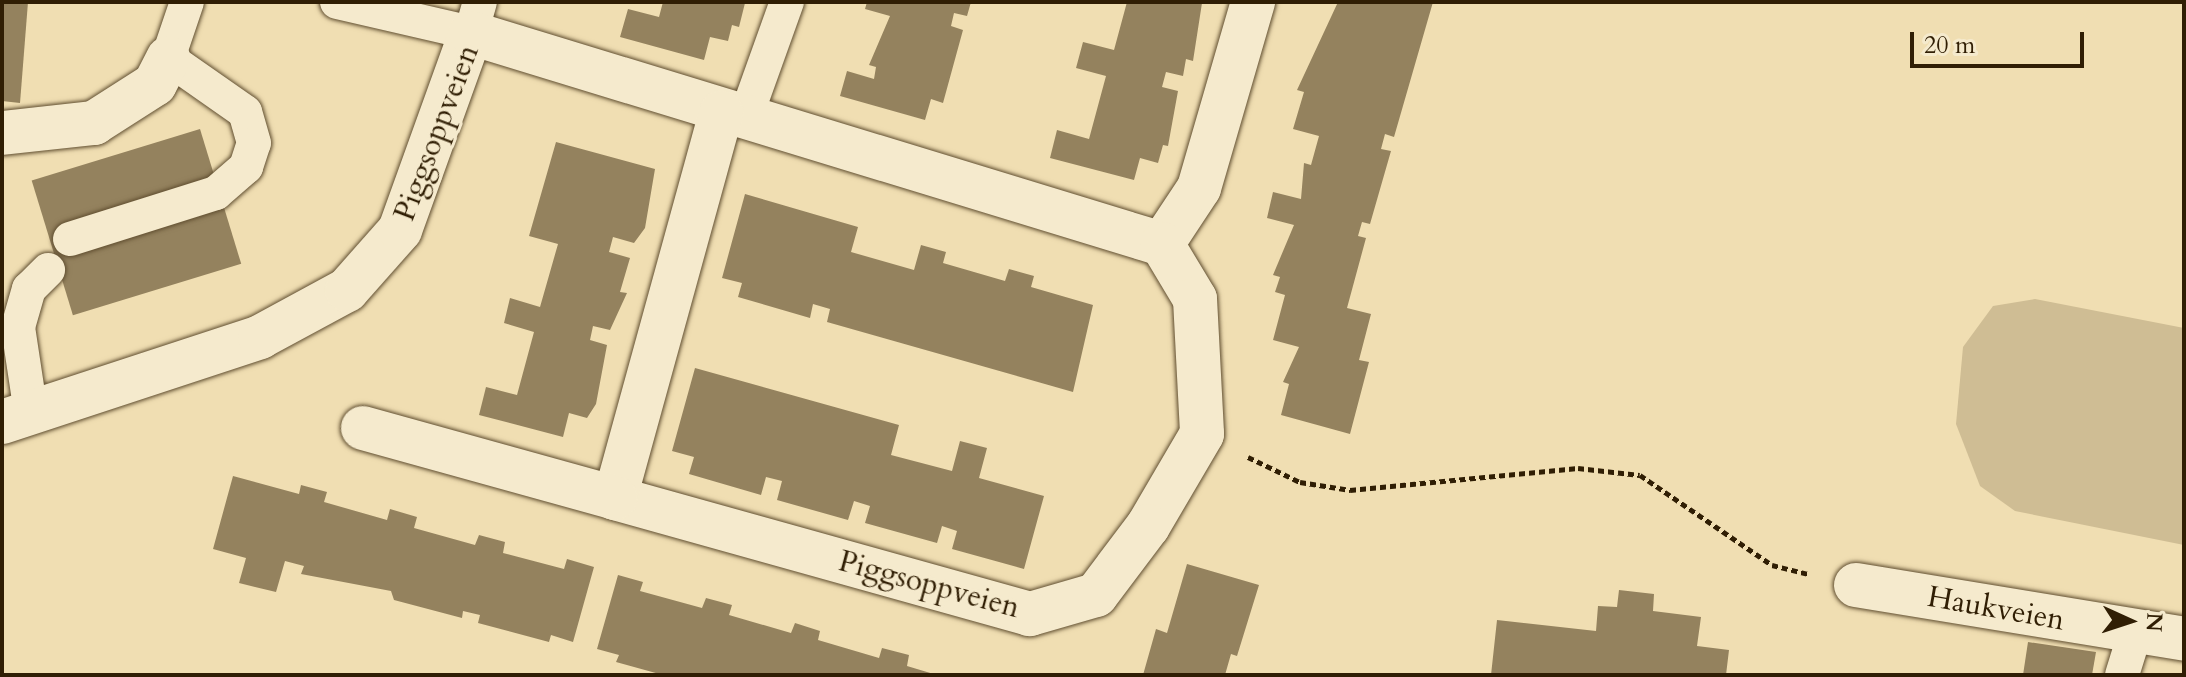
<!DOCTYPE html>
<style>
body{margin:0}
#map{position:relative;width:2186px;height:677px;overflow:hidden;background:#f0deb2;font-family:Cardo,serif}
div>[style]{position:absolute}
.green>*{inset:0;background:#cfbd94}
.building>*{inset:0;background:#94825e;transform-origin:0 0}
.path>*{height:5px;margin-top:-2.5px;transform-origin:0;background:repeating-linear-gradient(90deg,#301e04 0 6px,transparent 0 10px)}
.roads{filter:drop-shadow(0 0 2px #604e30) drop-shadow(0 0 2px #604e30)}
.service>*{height:34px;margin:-17px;padding:0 17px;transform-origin:17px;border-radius:17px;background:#f5eacd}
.minor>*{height:44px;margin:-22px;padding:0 22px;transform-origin:22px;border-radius:22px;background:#f5eacd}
span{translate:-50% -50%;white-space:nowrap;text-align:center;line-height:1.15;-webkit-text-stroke:6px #f5eacd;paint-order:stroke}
.street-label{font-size:30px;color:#301e04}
.frame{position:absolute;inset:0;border:4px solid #301e04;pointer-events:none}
.north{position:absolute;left:2090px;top:581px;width:80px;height:80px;-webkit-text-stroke:6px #f5eacd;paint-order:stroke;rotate:93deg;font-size:22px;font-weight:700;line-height:32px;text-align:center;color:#301e04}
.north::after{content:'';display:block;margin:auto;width:28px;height:36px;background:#301e04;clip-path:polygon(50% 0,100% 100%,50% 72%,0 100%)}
.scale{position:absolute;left:1910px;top:32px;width:174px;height:36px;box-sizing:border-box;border:4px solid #301e04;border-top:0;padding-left:10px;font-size:24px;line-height:28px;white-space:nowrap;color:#301e04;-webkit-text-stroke:6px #f5eacd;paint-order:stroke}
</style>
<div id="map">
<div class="green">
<i style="clip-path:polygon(2035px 299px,2184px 328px,2184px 545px,2015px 511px,1980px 486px,1956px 424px,1963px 347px,1993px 306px)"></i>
</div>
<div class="building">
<i style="clip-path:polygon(2px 2px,28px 2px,20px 103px,2px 101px)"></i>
<i style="clip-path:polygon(663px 2px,742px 2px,745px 3px,739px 27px,732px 25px,728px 41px,710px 37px,704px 60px,620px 37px,628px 9px,659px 17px)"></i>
<i style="clip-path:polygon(867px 2px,971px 2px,967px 16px,954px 13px,951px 26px,963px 30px,943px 103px,931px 99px,925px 120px,840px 96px,847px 71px,874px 79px,876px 67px,869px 65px,890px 16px,865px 9px)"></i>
<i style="clip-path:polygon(1127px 2px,1202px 3px,1193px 61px,1186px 59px,1183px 76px,1166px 72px,1162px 87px,1178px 91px,1168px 146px,1163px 145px,1158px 163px,1140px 158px,1134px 180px,1050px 158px,1057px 130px,1089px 139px,1106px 76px,1076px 68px,1083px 42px,1114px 50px)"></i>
<i style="clip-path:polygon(1338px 2px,1433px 2px,1394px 137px,1385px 134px,1381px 149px,1391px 151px,1370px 224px,1362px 222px,1358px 236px,1366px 238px,1347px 308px,1371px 314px,1359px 360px,1369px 362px,1350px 434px,1281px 415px,1289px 384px,1283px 382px,1299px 347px,1273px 340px,1285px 295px,1275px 292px,1280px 277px,1273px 275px,1294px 225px,1267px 218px,1273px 192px,1301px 199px,1304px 163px,1311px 165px,1319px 136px,1293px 129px,1304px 92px,1297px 90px)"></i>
<i style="left:200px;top:129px;width:141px;height:176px;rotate:73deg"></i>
<i style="clip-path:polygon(556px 142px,655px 169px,645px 228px,634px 243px,613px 237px,609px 252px,630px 258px,620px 292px,627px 293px,610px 330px,593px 326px,590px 340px,607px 345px,596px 404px,587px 418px,569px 413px,563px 437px,479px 415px,486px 387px,517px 395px,534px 332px,504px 323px,510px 298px,540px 307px,558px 244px,529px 236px)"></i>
<i style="clip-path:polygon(745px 194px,858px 227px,851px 252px,914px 270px,921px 245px,946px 252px,943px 263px,1005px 281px,1009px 269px,1034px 276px,1031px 287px,1093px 305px,1073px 392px,827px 322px,830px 309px,813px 304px,810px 318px,738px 297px,742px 283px,722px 278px)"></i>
<i style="clip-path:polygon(695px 368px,899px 425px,891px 455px,952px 471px,960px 441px,987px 448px,979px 478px,1044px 496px,1024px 569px,952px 549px,957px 531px,942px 526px,937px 543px,865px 523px,870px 506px,854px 501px,848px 520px,777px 500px,782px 481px,766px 477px,761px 495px,689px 474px,694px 457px,672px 451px)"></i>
<i style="clip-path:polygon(233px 476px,299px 494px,301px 485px,327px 492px,324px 502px,387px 520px,390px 509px,417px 517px,414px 528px,475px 545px,479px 535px,505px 542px,503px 553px,564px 569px,567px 559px,594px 567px,573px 642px,551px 635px,549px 642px,478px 623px,480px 615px,463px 611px,462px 618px,394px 600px,391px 591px,301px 574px,304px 566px,285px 561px,276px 592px,239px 583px,246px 558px,213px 549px)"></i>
<i style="clip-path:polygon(1187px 564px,1259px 585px,1237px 656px,1231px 654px,1225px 675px,1143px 675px,1156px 629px,1167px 633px)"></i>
<i style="clip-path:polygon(618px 575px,643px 582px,640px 591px,702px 608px,706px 598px,732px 605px,729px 615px,791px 633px,795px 623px,820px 631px,818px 640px,879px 658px,882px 648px,909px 655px,907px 666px,937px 675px,663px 675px,616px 662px,619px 655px,597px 649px)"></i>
<i style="clip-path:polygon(1619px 590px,1654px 594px,1653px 611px,1701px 617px,1697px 646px,1729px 650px,1726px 675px,1491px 675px,1497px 620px,1596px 631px,1598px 606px,1617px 607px)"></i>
<i style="clip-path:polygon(2028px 642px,2096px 652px,2092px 675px,2023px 675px)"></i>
</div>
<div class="path">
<i style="left:1248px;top:457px;width:58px;rotate:25.7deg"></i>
<i style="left:1300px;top:482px;width:51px;rotate:9.1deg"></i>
<i style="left:1350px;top:490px;width:229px;rotate:-5.5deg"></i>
<i style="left:1578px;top:468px;width:62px;rotate:6.4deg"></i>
<i style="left:1640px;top:475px;width:160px;rotate:34.3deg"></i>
<i style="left:1772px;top:565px;width:38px;rotate:14deg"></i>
</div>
<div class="roads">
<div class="service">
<i style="left:337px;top:2px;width:138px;rotate:13deg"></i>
<i style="left:471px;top:33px;width:32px;rotate:-74deg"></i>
<i style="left:745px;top:119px;width:124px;rotate:-70.3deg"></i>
<i style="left:70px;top:239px;width:153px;rotate:-17.5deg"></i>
<i style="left:216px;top:193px;width:40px;rotate:-41deg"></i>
<i style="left:246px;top:167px;width:25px;rotate:-72deg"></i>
<i style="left:254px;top:143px;width:32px;rotate:-106deg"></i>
<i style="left:245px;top:112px;width:94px;rotate:-145deg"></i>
<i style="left:168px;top:58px;width:59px;rotate:-71.3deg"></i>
<i style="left:31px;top:413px;width:87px;rotate:-98.6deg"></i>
<i style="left:18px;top:327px;width:40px;rotate:-74deg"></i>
<i style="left:29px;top:289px;width:27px;rotate:-45deg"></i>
<i style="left:2122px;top:675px;width:44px;rotate:-72.8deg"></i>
</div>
<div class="minor">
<i style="left:2px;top:133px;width:93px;rotate:-6.2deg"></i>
<i style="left:94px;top:123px;width:72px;rotate:-32.6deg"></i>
<i style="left:155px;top:84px;width:29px;rotate:-63deg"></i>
<i style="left:1162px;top:244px;width:67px;rotate:-56.5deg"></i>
<i style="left:1199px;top:188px;width:194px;rotate:-73.8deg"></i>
<i style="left:2px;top:422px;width:272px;rotate:-18.2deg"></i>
<i style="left:260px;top:337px;width:99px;rotate:-28.4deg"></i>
<i style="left:347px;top:290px;width:80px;rotate:-48.5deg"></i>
<i style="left:400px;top:230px;width:209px;rotate:-70.2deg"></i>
<i style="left:471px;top:33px;width:722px;rotate:16.98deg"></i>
<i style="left:1162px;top:244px;width:64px;rotate:59deg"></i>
<i style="left:1195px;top:299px;width:135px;rotate:87deg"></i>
<i style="left:1202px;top:434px;width:107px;rotate:120.4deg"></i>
<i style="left:1148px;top:526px;width:86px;rotate:127deg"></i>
<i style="left:1096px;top:595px;width:69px;rotate:163.9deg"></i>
<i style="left:1030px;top:614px;width:431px;rotate:-164.4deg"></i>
<i style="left:615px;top:498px;width:400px;rotate:-74.6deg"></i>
<i style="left:363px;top:428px;width:262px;rotate:15.5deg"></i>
<i style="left:1856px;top:585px;width:332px;rotate:9.3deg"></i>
</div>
</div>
<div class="street-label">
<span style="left:437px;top:133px;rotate:-69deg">Piggsoppveien</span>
<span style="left:929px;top:585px;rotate:15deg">Piggsoppveien</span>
<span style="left:1996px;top:609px;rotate:10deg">Haukveien</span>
</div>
<div class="frame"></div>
<div class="north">N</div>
<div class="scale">20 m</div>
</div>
